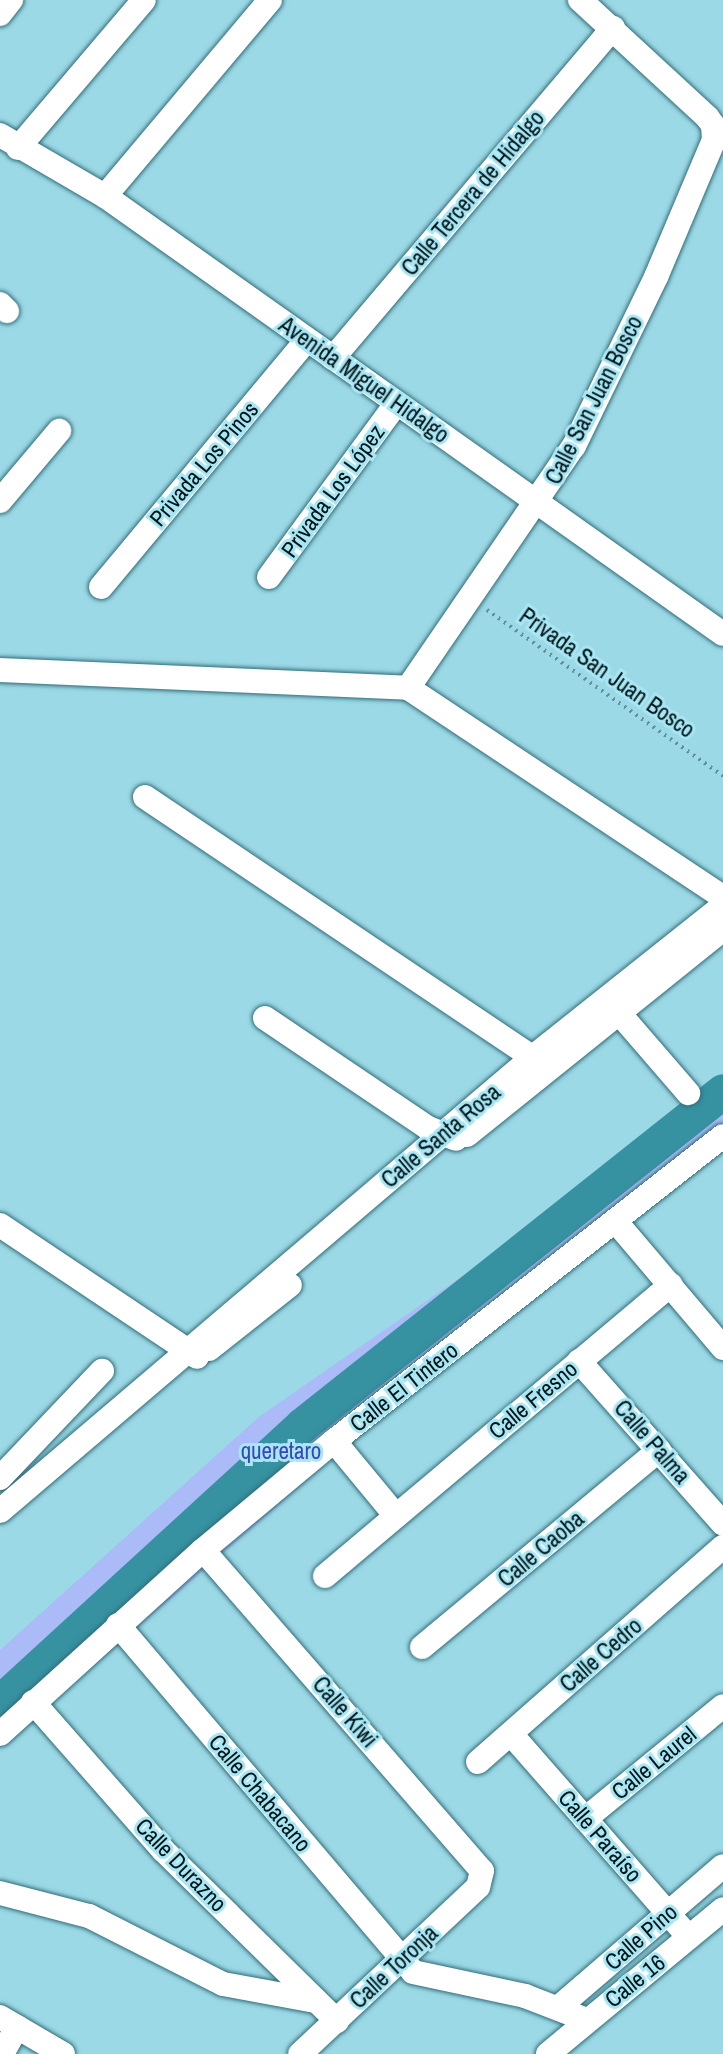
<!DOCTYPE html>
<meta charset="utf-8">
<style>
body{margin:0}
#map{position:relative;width:723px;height:2054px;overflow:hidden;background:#9cd9e6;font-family:"Archivo Narrow",sans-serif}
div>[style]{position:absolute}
.green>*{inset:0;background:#aabbf7}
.river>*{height:35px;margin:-17.5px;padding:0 17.5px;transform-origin:17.5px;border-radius:17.5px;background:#3691a1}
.path>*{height:3.5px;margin-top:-1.75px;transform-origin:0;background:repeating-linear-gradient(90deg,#62909a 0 2px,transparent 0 7px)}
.roads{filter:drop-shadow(0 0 2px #316d79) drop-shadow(0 0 2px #316d79)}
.minor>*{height:24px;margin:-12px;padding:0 12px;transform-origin:12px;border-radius:12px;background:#fff}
span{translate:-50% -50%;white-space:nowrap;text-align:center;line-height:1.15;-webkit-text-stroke:6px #a9e6f3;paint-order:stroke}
.street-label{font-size:23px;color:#001519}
.park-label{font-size:23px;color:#3947b7}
</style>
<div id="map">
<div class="green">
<i style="clip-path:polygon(723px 1084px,723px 1133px,500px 1313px,0 1747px,0 1650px,260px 1416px,681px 1125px)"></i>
</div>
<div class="river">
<i style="left:0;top:1702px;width:410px;rotate:-42.5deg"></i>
<i style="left:302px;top:1425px;width:537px;rotate:-38.43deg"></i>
</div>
<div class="path">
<i style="left:487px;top:610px;width:289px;rotate:35.1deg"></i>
</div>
<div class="roads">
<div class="minor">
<i style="left:0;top:14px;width:18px;rotate:-52deg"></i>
<i style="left:0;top:135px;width:121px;rotate:30.2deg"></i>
<i style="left:105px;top:196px;width:757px;rotate:35.33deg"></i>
<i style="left:18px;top:148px;width:194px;rotate:-49.6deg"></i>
<i style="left:105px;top:196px;width:256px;rotate:-49.9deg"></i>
<i style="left:0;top:304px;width:10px;rotate:45deg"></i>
<i style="left:333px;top:358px;width:433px;rotate:-49.7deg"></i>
<i style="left:0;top:501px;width:92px;rotate:-49.9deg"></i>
<i style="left:269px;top:577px;width:215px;rotate:-53.7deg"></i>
<i style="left:101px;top:587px;width:322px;rotate:-50.2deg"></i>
<i style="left:0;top:670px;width:408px;rotate:2.5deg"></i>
<i style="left:408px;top:688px;width:378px;rotate:33.6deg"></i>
<i style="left:408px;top:688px;width:293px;rotate:-55.6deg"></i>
<i style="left:574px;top:446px;width:188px;rotate:-64.1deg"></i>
<i style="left:656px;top:277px;width:149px;rotate:-67.1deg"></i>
<i style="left:714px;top:140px;width:15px;rotate:-94deg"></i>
<i style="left:713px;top:125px;width:10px;rotate:-127deg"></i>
<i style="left:707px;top:117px;width:173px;rotate:-137.3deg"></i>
<i style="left:145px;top:797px;width:483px;rotate:33.9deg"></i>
<i style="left:619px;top:1013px;width:106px;rotate:49.2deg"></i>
<i style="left:265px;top:1018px;width:197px;rotate:34deg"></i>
<i style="left:428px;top:1128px;width:30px;rotate:21deg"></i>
<i style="left:467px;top:1135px;width:329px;rotate:-38.8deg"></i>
<i style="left:617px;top:1223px;width:164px;rotate:49.7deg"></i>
<i style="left:0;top:1225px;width:237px;rotate:33.8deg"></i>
<i style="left:209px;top:1349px;width:103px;rotate:-38.3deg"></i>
<i style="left:579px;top:1361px;width:217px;rotate:48.5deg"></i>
<i style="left:334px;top:1441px;width:97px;rotate:50.4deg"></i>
<i style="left:0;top:1478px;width:148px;rotate:-46.4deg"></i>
<i style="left:0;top:1511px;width:700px;rotate:-40.42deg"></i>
<i style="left:533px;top:1057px;width:243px;rotate:-38.5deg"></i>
<i style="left:203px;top:1550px;width:425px;rotate:49deg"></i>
<i style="left:482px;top:1871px;width:16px;rotate:104deg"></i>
<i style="left:478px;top:1887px;width:244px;rotate:136.8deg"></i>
<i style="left:325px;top:1576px;width:452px;rotate:-40.1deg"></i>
<i style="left:118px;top:1625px;width:455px;rotate:49.6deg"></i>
<i style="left:413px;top:1972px;width:115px;rotate:12.1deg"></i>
<i style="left:525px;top:1996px;width:66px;rotate:21.2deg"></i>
<i style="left:422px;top:1647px;width:308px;rotate:-39.7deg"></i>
<i style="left:33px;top:1702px;width:197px;rotate:48.7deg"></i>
<i style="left:163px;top:1850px;width:244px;rotate:44.5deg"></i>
<i style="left:0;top:1734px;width:274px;rotate:-42.2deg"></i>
<i style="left:203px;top:1550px;width:170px;rotate:-39.8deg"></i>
<i style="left:334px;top:1441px;width:494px;rotate:-38.1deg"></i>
<i style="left:511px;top:1734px;width:270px;rotate:48.8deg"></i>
<i style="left:478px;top:1762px;width:326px;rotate:-41.3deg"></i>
<i style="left:585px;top:1819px;width:178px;rotate:-39.3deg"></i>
<i style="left:0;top:1893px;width:92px;rotate:14.5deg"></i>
<i style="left:89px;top:1916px;width:150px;rotate:26.9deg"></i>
<i style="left:223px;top:1984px;width:95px;rotate:10.4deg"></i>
<i style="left:559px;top:2007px;width:216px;rotate:-40.7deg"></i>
<i style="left:0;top:2017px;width:73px;rotate:30.4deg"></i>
<i style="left:2px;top:2054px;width:31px;rotate:-61deg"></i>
<i style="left:548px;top:2054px;width:227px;rotate:-39.6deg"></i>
</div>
</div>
<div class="street-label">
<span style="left:473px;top:193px;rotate:-50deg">Calle Tercera de Hidalgo</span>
<span style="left:364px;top:380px;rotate:35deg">Avenida Miguel Hidalgo</span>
<span style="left:594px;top:400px;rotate:-63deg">Calle San Juan Bosco</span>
<span style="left:204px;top:464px;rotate:-50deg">Privada Los Pinos</span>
<span style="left:333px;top:491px;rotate:-54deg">Privada Los López</span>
<span style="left:607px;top:673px;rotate:35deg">Privada San Juan Bosco</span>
<span style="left:441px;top:1136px;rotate:-40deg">Calle Santa Rosa</span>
<span style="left:404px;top:1387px;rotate:-38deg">Calle El Tintero</span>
<span style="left:533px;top:1400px;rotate:-40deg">Calle Fresno</span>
<span style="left:652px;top:1442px;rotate:49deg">Calle Palma</span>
<span style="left:541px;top:1549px;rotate:-40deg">Calle Caoba</span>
<span style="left:601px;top:1655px;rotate:-41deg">Calle Cedro</span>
<span style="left:345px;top:1712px;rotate:49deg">Calle Kiwi</span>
<span style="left:654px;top:1763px;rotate:-39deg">Calle Laurel</span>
<span style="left:260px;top:1793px;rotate:50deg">Calle Chabacano</span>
<span style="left:600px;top:1836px;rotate:49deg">Calle Paraíso</span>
<span style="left:181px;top:1865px;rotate:46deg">Calle Durazno</span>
<span style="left:641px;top:1937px;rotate:-41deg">Calle Pino</span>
<span style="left:394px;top:1967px;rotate:-43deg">Calle Toronja</span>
<span style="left:635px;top:1981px;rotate:-39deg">Calle 16</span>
</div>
<div class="park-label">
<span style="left:281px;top:1451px">queretaro</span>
</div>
</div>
